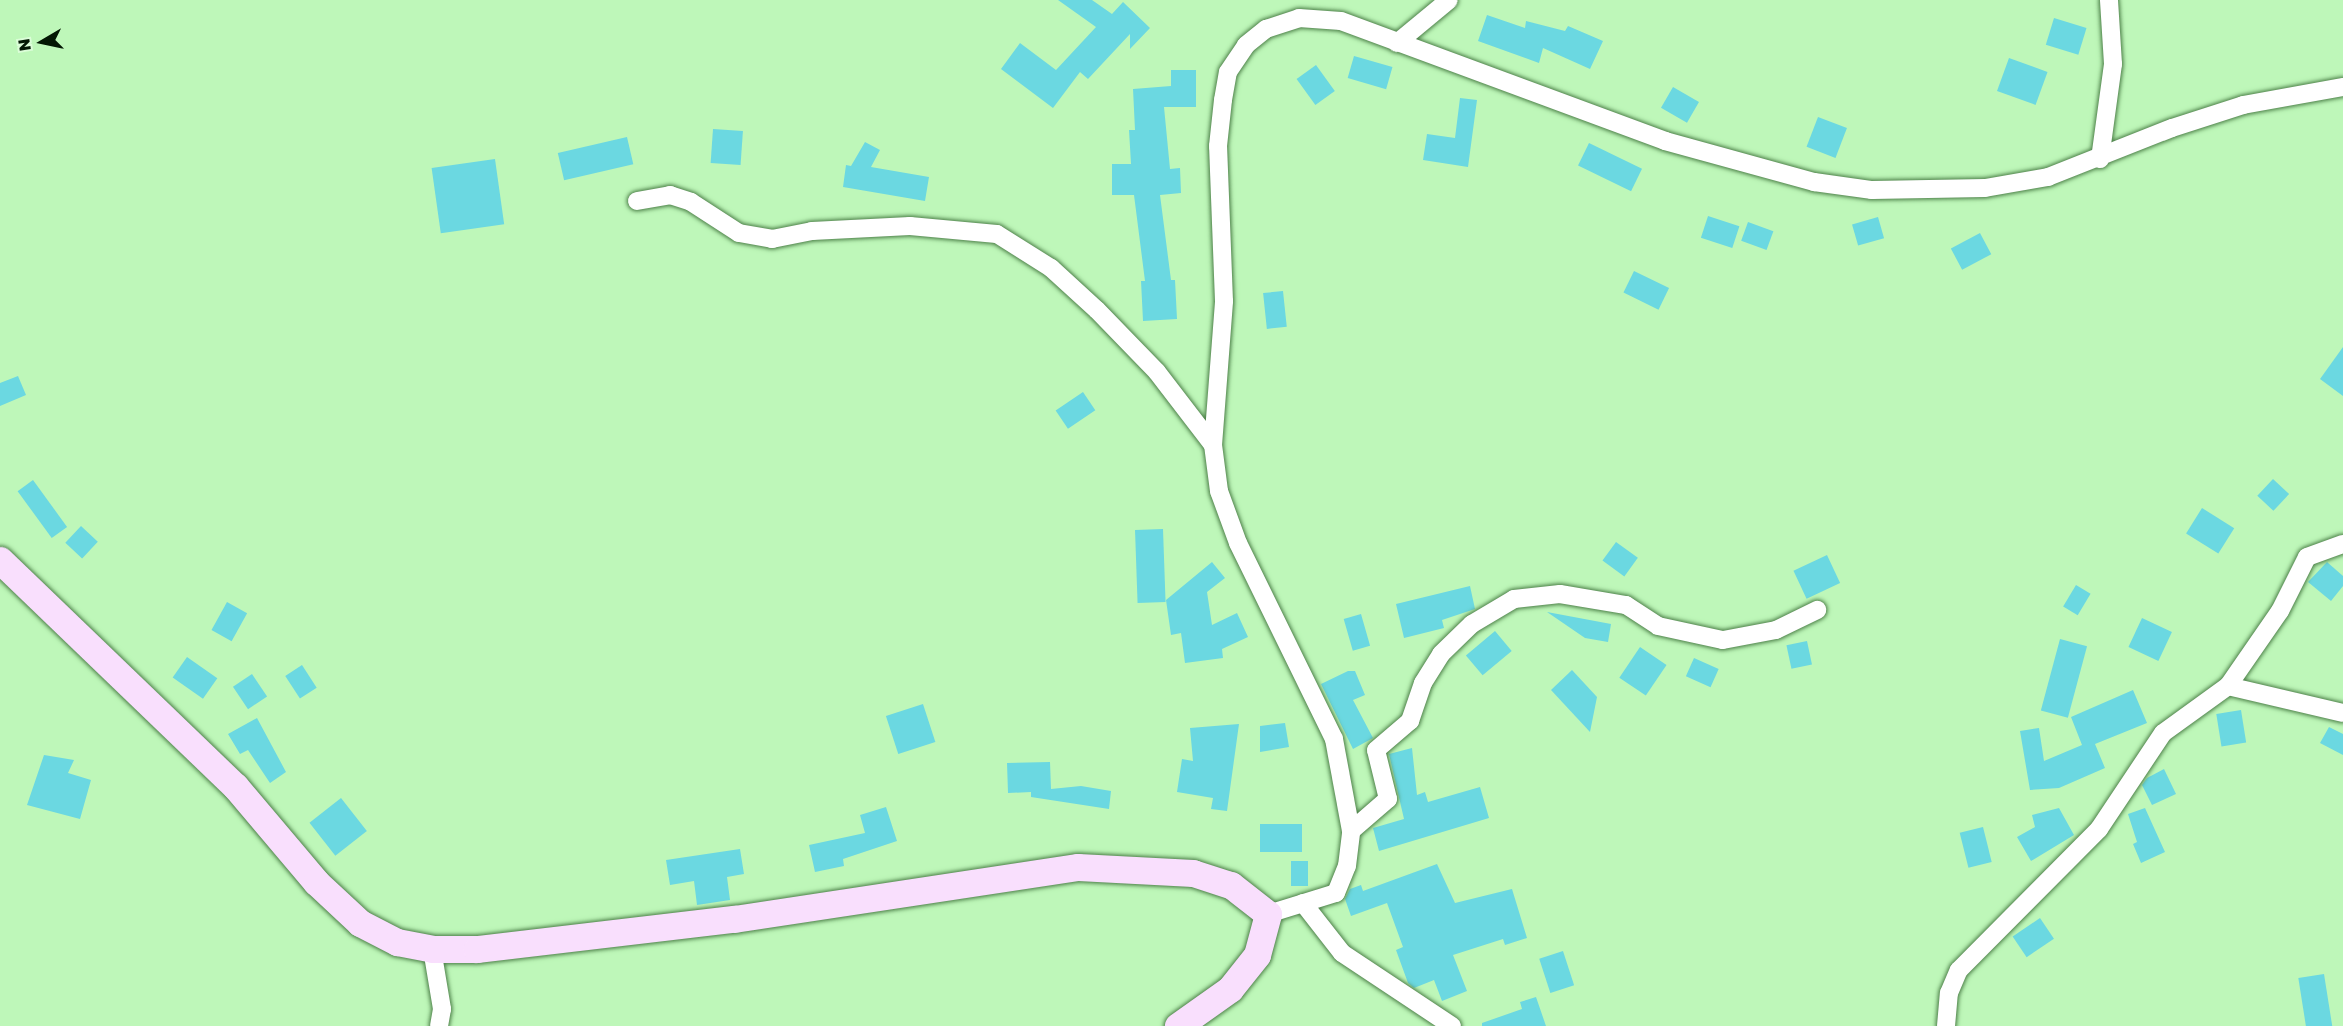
<!DOCTYPE html>
<style>
body{margin:0}
#map{position:relative;width:2343px;height:1026px;overflow:hidden;background:#bef7b9;font-family:"Golos Text",sans-serif}
div>[style]{position:absolute}
.building>*{inset:0;background:#6bd8e1;transform-origin:0 0}
.roads{filter:drop-shadow(0 0 2px #4d8149) drop-shadow(0 0 2px #4d8149)}
.street>*{height:18px;margin:-9px;padding:0 9px;transform-origin:9px;border-radius:9px;background:#fff}
.secondary>*{height:27px;margin:-13.5px;padding:0 13.5px;transform-origin:13.5px;border-radius:13.5px;background:#f9dffd}
span{translate:-50% -50%;white-space:nowrap;text-align:center;line-height:1.15;-webkit-text-stroke:4.5px #dbfdd8;paint-order:stroke}
.north{position:absolute;left:12px;top:12px;width:60px;height:60px;-webkit-text-stroke:4px #dbfdd8;paint-order:stroke;rotate:261deg;font-size:16px;font-weight:700;line-height:24px;text-align:center;color:#031703}
.north::after{content:'';display:block;margin:auto;width:21px;height:27px;background:#031703;clip-path:polygon(50% 0,100% 100%,50% 72%,0 100%)}
</style>
<div id="map">
<div class="building">
<i style="clip-path:polygon(1058px 0,1092px 0,1112px 14px,1123px 2px,1150px 28px,1130px 49px,1130px 34px,1088px 79px,1080px 72px,1053px 108px,1001px 69px,1020px 43px,1056px 70px,1096px 27px)"></i>
<i style="clip-path:polygon(1487px 15px,1525px 28px,1526px 21px,1565px 31px,1568px 26px,1603px 41px,1590px 69px,1543px 48px,1539px 63px,1478px 41px)"></i>
<i style="left:2054px;top:18px;width:34px;height:28px;rotate:17deg"></i>
<i style="left:1354px;top:56px;width:40px;height:23px;rotate:16deg"></i>
<i style="left:2009px;top:58px;width:41px;height:35px;rotate:20deg"></i>
<i style="left:1316px;top:65px;width:32px;height:24px;rotate:54deg"></i>
<i style="clip-path:polygon(1171px 70px,1196px 70px,1196px 107px,1164px 107px,1170px 169px,1180px 168px,1181px 193px,1160px 195px,1171px 280px,1175px 280px,1177px 319px,1143px 321px,1141px 281px,1145px 281px,1134px 195px,1112px 195px,1112px 164px,1131px 164px,1129px 130px,1135px 130px,1133px 89px,1171px 86px)"></i>
<i style="left:1673px;top:87px;width:30px;height:24px;rotate:30deg"></i>
<i style="clip-path:polygon(1460px 98px,1477px 100px,1468px 167px,1423px 160px,1427px 134px,1455px 138px)"></i>
<i style="left:1818px;top:117px;width:31px;height:32px;rotate:21deg"></i>
<i style="left:713px;top:129px;width:30px;height:34px;rotate:4deg"></i>
<i style="left:627px;top:137px;width:28px;height:71px;rotate:77deg"></i>
<i style="clip-path:polygon(865px 142px,880px 150px,871px 167px,929px 177px,925px 201px,843px 187px,846px 165px,851px 166px)"></i>
<i style="left:1589px;top:143px;width:59px;height:25px;rotate:26deg"></i>
<i style="left:495px;top:159px;width:66px;height:64px;rotate:82deg"></i>
<i style="left:1708px;top:216px;width:33px;height:23px;rotate:18deg"></i>
<i style="left:1878px;top:217px;width:22px;height:27px;rotate:74deg"></i>
<i style="left:1748px;top:222px;width:27px;height:20px;rotate:20deg"></i>
<i style="left:1980px;top:233px;width:24px;height:33px;rotate:62deg"></i>
<i style="left:1634px;top:271px;width:39px;height:24px;rotate:26deg"></i>
<i style="left:1283px;top:291px;width:36px;height:20px;rotate:84deg"></i>
<i style="clip-path:polygon(2343px 347px,2343px 396px,2320px 379px)"></i>
<i style="clip-path:polygon(18px 376px,26px 395px,0 406px,0 383px)"></i>
<i style="left:1083px;top:392px;width:22px;height:33px;rotate:56deg"></i>
<i style="left:2273px;top:479px;width:22px;height:23px;rotate:43deg"></i>
<i style="left:33px;top:480px;width:58px;height:19px;rotate:54deg"></i>
<i style="left:2202px;top:508px;width:38px;height:30px;rotate:32deg"></i>
<i style="left:81px;top:526px;width:23px;height:23px;rotate:43deg"></i>
<i style="left:1163px;top:529px;width:73px;height:28px;rotate:88deg"></i>
<i style="left:1616px;top:542px;width:27px;height:23px;rotate:36deg"></i>
<i style="left:1827px;top:555px;width:31px;height:37px;rotate:65deg"></i>
<i style="clip-path:polygon(1212px 562px,1225px 578px,1207px 592px,1212px 625px,1237px 613px,1248px 637px,1222px 649px,1223px 658px,1185px 663px,1181px 633px,1171px 635px,1166px 600px)"></i>
<i style="clip-path:polygon(2327px 562px,2343px 576px,2343px 586px,2331px 601px,2308px 582px)"></i>
<i style="left:2076px;top:585px;width:17px;height:25px;rotate:31deg"></i>
<i style="clip-path:polygon(1470px 586px,1475px 609px,1442px 620px,1444px 628px,1404px 638px,1396px 604px)"></i>
<i style="left:227px;top:602px;width:23px;height:32px;rotate:29deg"></i>
<i style="clip-path:polygon(1547px 612px,1611px 624px,1608px 642px,1585px 638px)"></i>
<i style="left:1361px;top:614px;width:33px;height:18px;rotate:74deg"></i>
<i style="left:2142px;top:618px;width:33px;height:32px;rotate:25deg"></i>
<i style="left:1495px;top:631px;width:26px;height:38px;rotate:50deg"></i>
<i style="left:2060px;top:639px;width:28px;height:74px;rotate:15deg"></i>
<i style="left:1807px;top:641px;width:24px;height:21px;rotate:78deg"></i>
<i style="left:1640px;top:647px;width:32px;height:37px;rotate:34deg"></i>
<i style="left:187px;top:657px;width:37px;height:25px;rotate:35deg"></i>
<i style="left:1694px;top:658px;width:27px;height:20px;rotate:24deg"></i>
<i style="left:302px;top:665px;width:27px;height:20px;rotate:57deg"></i>
<i style="clip-path:polygon(1572px 670px,1597px 697px,1590px 732px,1551px 690px)"></i>
<i style="clip-path:polygon(1348px 671px,1355px 671px,1365px 695px,1353px 700px,1373px 738px,1353px 749px,1321px 684px)"></i>
<i style="left:252px;top:674px;width:27px;height:23px;rotate:56deg"></i>
<i style="clip-path:polygon(2133px 690px,2147px 723px,2095px 744px,2105px 768px,2059px 788px,2030px 790px,2020px 731px,2039px 728px,2044px 761px,2082px 745px,2071px 717px)"></i>
<i style="left:923px;top:704px;width:40px;height:39px;rotate:72deg"></i>
<i style="left:2241px;top:710px;width:33px;height:25px;rotate:81deg"></i>
<i style="clip-path:polygon(257px 718px,286px 772px,270px 783px,248px 750px,240px 754px,228px 734px)"></i>
<i style="clip-path:polygon(1285px 723px,1289px 747px,1260px 752px,1260px 726px)"></i>
<i style="clip-path:polygon(1239px 724px,1227px 811px,1211px 809px,1213px 798px,1177px 792px,1182px 759px,1193px 761px,1190px 728px)"></i>
<i style="clip-path:polygon(2329px 727px,2343px 734px,2343px 755px,2320px 743px)"></i>
<i style="clip-path:polygon(1412px 748px,1417px 795px,1425px 792px,1428px 802px,1480px 787px,1489px 818px,1379px 851px,1373px 828px,1404px 819px,1389px 754px)"></i>
<i style="clip-path:polygon(44px 755px,74px 760px,68px 773px,91px 780px,80px 819px,27px 805px)"></i>
<i style="clip-path:polygon(1050px 762px,1051px 789px,1081px 786px,1111px 791px,1109px 809px,1031px 797px,1031px 792px,1008px 793px,1007px 763px)"></i>
<i style="clip-path:polygon(2164px 769px,2176px 794px,2152px 805px,2142px 785px,2147px 778px)"></i>
<i style="left:341px;top:798px;width:42px;height:40px;rotate:52deg"></i>
<i style="clip-path:polygon(886px 807px,897px 841px,843px 859px,844px 866px,815px 872px,809px 845px,865px 833px,860px 815px)"></i>
<i style="clip-path:polygon(2059px 808px,2074px 835px,2031px 861px,2017px 837px,2035px 827px,2032px 815px)"></i>
<i style="clip-path:polygon(2145px 808px,2165px 852px,2141px 863px,2133px 844px,2137px 842px,2128px 814px)"></i>
<i style="left:1260px;top:824px;width:42px;height:28px"></i>
<i style="left:1983px;top:827px;width:36px;height:24px;rotate:76deg"></i>
<i style="clip-path:polygon(740px 849px,744px 874px,727px 877px,730px 900px,697px 905px,694px 881px,670px 885px,666px 860px)"></i>
<i style="left:1291px;top:861px;width:17px;height:25px"></i>
<i style="clip-path:polygon(1437px 864px,1455px 903px,1512px 889px,1527px 938px,1505px 945px,1503px 939px,1453px 955px,1467px 991px,1442px 1001px,1434px 980px,1414px 988px,1408px 983px,1396px 950px,1403px 947px,1387px 903px,1351px 916px,1345px 899px,1350px 889px,1361px 885px,1363px 891px)"></i>
<i style="left:2040px;top:918px;width:25px;height:33px;rotate:56deg"></i>
<i style="left:1563px;top:951px;width:36px;height:25px;rotate:72deg"></i>
<i style="left:2324px;top:974px;width:53px;height:26px;rotate:81deg"></i>
<i style="clip-path:polygon(1536px 997px,1546px 1026px,1482px 1026px,1482px 1023px,1522px 1009px,1520px 1002px)"></i>
</div>
<div class="roads">
<div class="street">
<i style="left:1397px;top:43px;width:67px;rotate:-39.6deg"></i>
<i style="left:2100px;top:159px;width:96px;rotate:-82.2deg"></i>
<i style="left:2113px;top:64px;width:64px;rotate:-93.6deg"></i>
<i style="left:637px;top:201px;width:34px;rotate:-10deg"></i>
<i style="left:670px;top:195px;width:22px;rotate:18deg"></i>
<i style="left:691px;top:202px;width:57px;rotate:32.9deg"></i>
<i style="left:739px;top:233px;width:34px;rotate:10deg"></i>
<i style="left:772px;top:239px;width:41px;rotate:-11.3deg"></i>
<i style="left:812px;top:231px;width:98px;rotate:-2.9deg"></i>
<i style="left:910px;top:226px;width:87px;rotate:5.3deg"></i>
<i style="left:997px;top:234px;width:64px;rotate:32.2deg"></i>
<i style="left:1051px;top:268px;width:62px;rotate:42.4deg"></i>
<i style="left:1097px;top:310px;width:86px;rotate:45.9deg"></i>
<i style="left:1157px;top:372px;width:92px;rotate:52.5deg"></i>
<i style="left:2228px;top:686px;width:118px;rotate:13.2deg"></i>
<i style="left:1351px;top:831px;width:49px;rotate:-40.9deg"></i>
<i style="left:1388px;top:799px;width:50px;rotate:-103.8deg"></i>
<i style="left:1376px;top:750px;width:45px;rotate:-40.5deg"></i>
<i style="left:1410px;top:721px;width:40px;rotate:-71.1deg"></i>
<i style="left:1423px;top:683px;width:34px;rotate:-58deg"></i>
<i style="left:1441px;top:654px;width:43px;rotate:-44.1deg"></i>
<i style="left:1472px;top:624px;width:49px;rotate:-30.8deg"></i>
<i style="left:1514px;top:599px;width:46px;rotate:-6.2deg"></i>
<i style="left:1560px;top:594px;width:67px;rotate:9.5deg"></i>
<i style="left:1626px;top:605px;width:38px;rotate:33deg"></i>
<i style="left:1658px;top:626px;width:66px;rotate:12.2deg"></i>
<i style="left:1723px;top:640px;width:54px;rotate:-10.7deg"></i>
<i style="left:1776px;top:630px;width:46px;rotate:-26deg"></i>
<i style="left:1303px;top:903px;width:63px;rotate:52deg"></i>
<i style="left:1342px;top:953px;width:132px;rotate:33.6deg"></i>
<i style="left:1268px;top:914px;width:71px;rotate:-17.2deg"></i>
<i style="left:1336px;top:893px;width:29px;rotate:-68deg"></i>
<i style="left:1347px;top:866px;width:35px;rotate:-83deg"></i>
<i style="left:1351px;top:831px;width:94px;rotate:-100.5deg"></i>
<i style="left:1334px;top:739px;width:218px;rotate:-116.1deg"></i>
<i style="left:1238px;top:543px;width:55px;rotate:-110.1deg"></i>
<i style="left:1219px;top:491px;width:46px;rotate:-97.4deg"></i>
<i style="left:1213px;top:445px;width:144px;rotate:-85.6deg"></i>
<i style="left:1224px;top:301px;width:155px;rotate:-92.2deg"></i>
<i style="left:1218px;top:146px;width:46px;rotate:-83.8deg"></i>
<i style="left:1223px;top:100px;width:28px;rotate:-80deg"></i>
<i style="left:1228px;top:72px;width:32px;rotate:-56deg"></i>
<i style="left:1246px;top:45px;width:26px;rotate:-39deg"></i>
<i style="left:1266px;top:29px;width:35px;rotate:-18deg"></i>
<i style="left:1299px;top:18px;width:42px;rotate:4.1deg"></i>
<i style="left:1341px;top:21px;width:346px;rotate:20.3deg"></i>
<i style="left:1665px;top:141px;width:155px;rotate:15.4deg"></i>
<i style="left:1814px;top:182px;width:59px;rotate:7.9deg"></i>
<i style="left:1872px;top:190px;width:113px;rotate:-1deg"></i>
<i style="left:1985px;top:188px;width:64px;rotate:-9.9deg"></i>
<i style="left:2048px;top:177px;width:133px;rotate:-21.6deg"></i>
<i style="left:2172px;top:128px;width:75px;rotate:-17.9deg"></i>
<i style="left:2243px;top:105px;width:102px;rotate:-10.2deg"></i>
<i style="left:432px;top:949px;width:61px;rotate:80.5deg"></i>
<i style="left:442px;top:1009px;width:17px;rotate:100deg"></i>
<i style="left:1946px;top:1026px;width:33px;rotate:-85deg"></i>
<i style="left:1949px;top:993px;width:25px;rotate:-67deg"></i>
<i style="left:1959px;top:970px;width:199px;rotate:-45.2deg"></i>
<i style="left:2099px;top:829px;width:115px;rotate:-56.3deg"></i>
<i style="left:2163px;top:733px;width:80px;rotate:-35.9deg"></i>
<i style="left:2228px;top:686px;width:91px;rotate:-55.3deg"></i>
<i style="left:2280px;top:611px;width:60px;rotate:-63.4deg"></i>
<i style="left:2307px;top:557px;width:38px;rotate:-20deg"></i>
</div>
<div class="secondary">
<i style="left:0;top:560px;width:326px;rotate:43.9deg"></i>
<i style="left:235px;top:786px;width:126px;rotate:49.8deg"></i>
<i style="left:316px;top:882px;width:60px;rotate:43deg"></i>
<i style="left:360px;top:923px;width:42px;rotate:27.2deg"></i>
<i style="left:397px;top:942px;width:36px;rotate:11deg"></i>
<i style="left:432px;top:949px;width:45px"></i>
<i style="left:477px;top:949px;width:259px;rotate:-6.7deg"></i>
<i style="left:734px;top:919px;width:348px;rotate:-8.6deg"></i>
<i style="left:1078px;top:867px;width:115px;rotate:3deg"></i>
<i style="left:1193px;top:873px;width:40px;rotate:18deg"></i>
<i style="left:1231px;top:885px;width:47px;rotate:38.1deg"></i>
<i style="left:1268px;top:914px;width:42px;rotate:105deg"></i>
<i style="left:1257px;top:955px;width:43px;rotate:128.5deg"></i>
<i style="left:1230px;top:989px;width:64px;rotate:144.6deg"></i>
</div>
</div>
<div class="north">N</div>
</div>
